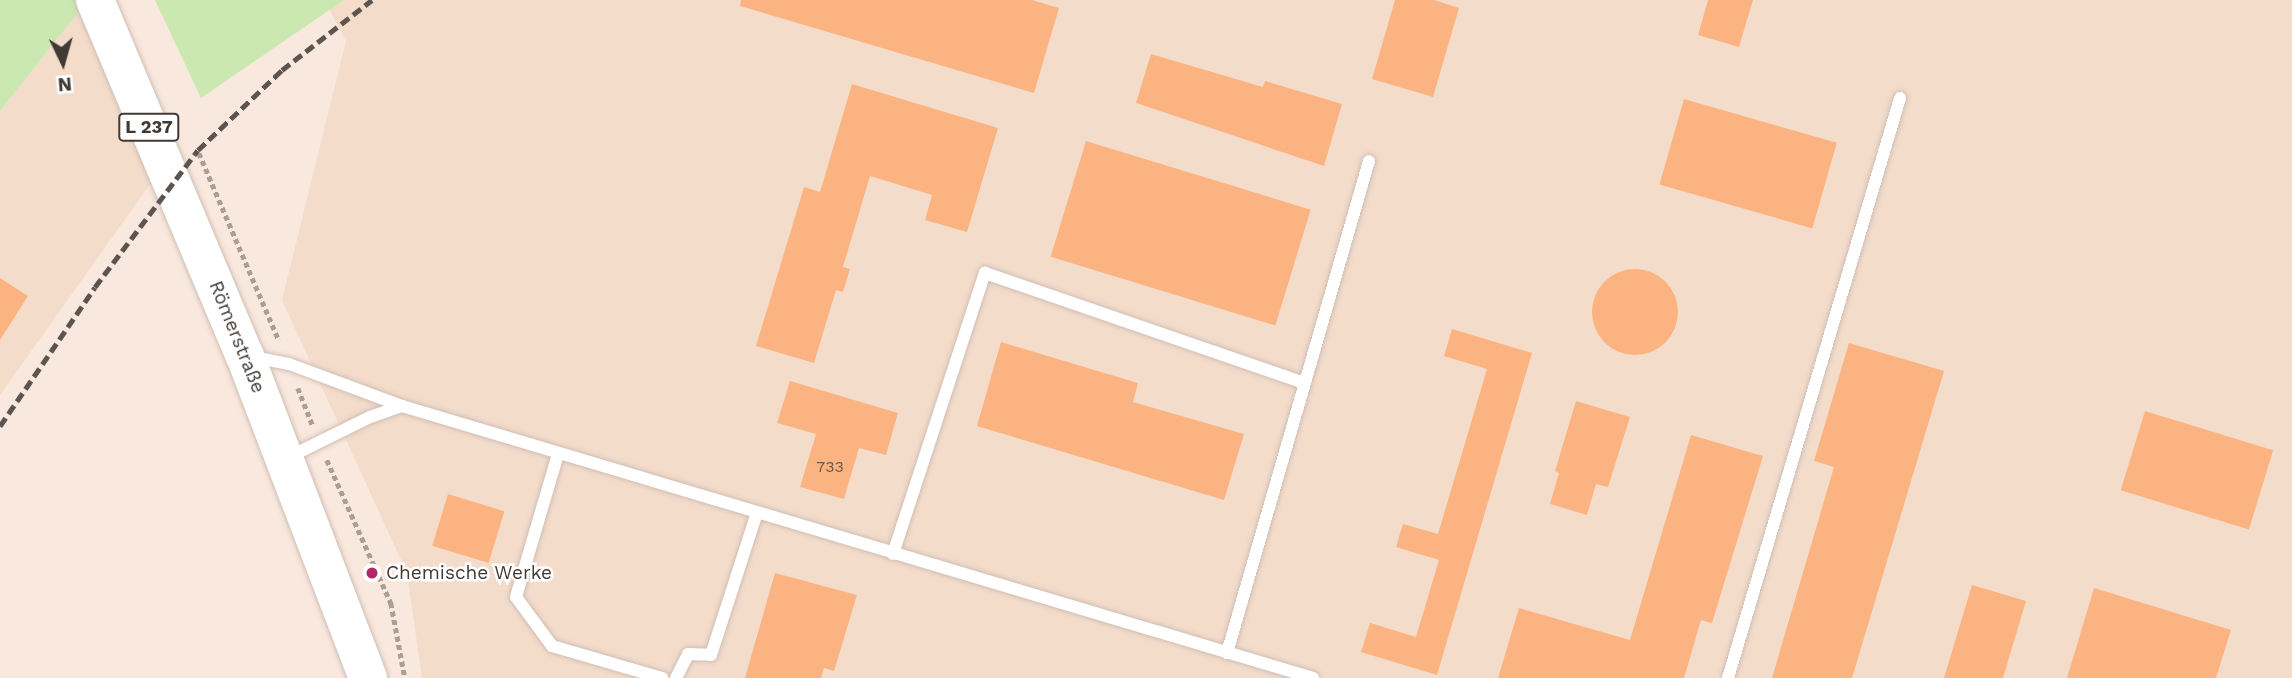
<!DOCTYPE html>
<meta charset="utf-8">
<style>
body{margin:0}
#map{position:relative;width:2292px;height:678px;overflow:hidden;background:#f9e8dd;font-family:"Work Sans",sans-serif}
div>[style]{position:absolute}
.built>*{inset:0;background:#f4dccb}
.green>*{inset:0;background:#cbe8b1}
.building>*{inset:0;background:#fbb481;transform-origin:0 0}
.round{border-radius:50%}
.path>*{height:4.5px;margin-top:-2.25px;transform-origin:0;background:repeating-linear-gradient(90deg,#ab9e96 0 5px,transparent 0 8.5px)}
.roads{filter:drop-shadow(0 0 2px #cfbfb4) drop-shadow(0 0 2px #cfbfb4)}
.lane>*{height:12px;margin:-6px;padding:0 6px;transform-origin:6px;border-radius:6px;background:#fff}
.primary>*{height:38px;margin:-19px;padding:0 19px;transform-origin:19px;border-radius:19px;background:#fff}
.rail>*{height:5px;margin-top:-2.5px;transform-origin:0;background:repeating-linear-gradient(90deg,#5c544e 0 10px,transparent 0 15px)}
.dots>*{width:19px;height:19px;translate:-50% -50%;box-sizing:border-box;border:4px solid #fff;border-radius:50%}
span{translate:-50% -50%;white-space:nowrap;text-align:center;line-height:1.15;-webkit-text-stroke:5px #fff;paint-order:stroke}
.number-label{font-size:16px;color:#6f5847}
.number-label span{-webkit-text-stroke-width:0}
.shield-label span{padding:2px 5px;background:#fff;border:2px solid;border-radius:5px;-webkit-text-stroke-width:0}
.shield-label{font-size:18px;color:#403934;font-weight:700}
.street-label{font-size:19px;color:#403934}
.poi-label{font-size:19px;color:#403934}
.left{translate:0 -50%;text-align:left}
.north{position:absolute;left:28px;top:28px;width:70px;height:70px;-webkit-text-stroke:5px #fff;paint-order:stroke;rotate:175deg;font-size:19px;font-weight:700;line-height:28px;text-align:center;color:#403934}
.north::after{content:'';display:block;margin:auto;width:24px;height:32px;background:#403934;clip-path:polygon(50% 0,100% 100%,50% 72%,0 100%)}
</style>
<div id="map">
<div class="built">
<i style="clip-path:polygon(344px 0,2292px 0,2292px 678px,422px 678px,407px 573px,282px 300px,346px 41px,329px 9px)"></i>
<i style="clip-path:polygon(81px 9px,153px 180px,0 395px,0 111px)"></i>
</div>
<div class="green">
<i style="clip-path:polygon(0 0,77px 0,81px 9px,0 111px)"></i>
<i style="clip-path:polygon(155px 0,344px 0,201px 98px)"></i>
</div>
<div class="building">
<i style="clip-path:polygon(741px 0,1032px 0,1059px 8px,1034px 93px,740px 6px)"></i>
<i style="clip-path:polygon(1395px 0,1434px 0,1459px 8px,1433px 97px,1372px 79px)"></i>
<i style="clip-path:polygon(1708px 0,1753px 0,1739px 47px,1698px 35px)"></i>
<i style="clip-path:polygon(1151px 54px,1263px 87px,1265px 81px,1342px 104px,1324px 166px,1136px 103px)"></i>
<i style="clip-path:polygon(852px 84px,998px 128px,967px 232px,925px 220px,932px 195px,870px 176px,843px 267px,850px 269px,843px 292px,836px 290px,814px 363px,756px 346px,804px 187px,820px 192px)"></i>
<i style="left:1684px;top:99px;width:159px;height:89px;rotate:16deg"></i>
<i style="left:1086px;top:141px;width:235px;height:121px;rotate:17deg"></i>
<i class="round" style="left:1592px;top:269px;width:86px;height:86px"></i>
<i style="clip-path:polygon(0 278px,28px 296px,0 340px)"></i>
<i style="clip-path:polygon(1452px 329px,1532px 353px,1437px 675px,1361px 652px,1370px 623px,1416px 637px,1439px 560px,1396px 547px,1403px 524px,1438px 534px,1487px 369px,1444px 356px)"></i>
<i style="clip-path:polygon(1001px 342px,1138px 383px,1133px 402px,1244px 434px,1224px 500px,977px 426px)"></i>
<i style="clip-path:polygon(1849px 343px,1944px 371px,1852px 678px,1772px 678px,1834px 467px,1814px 461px)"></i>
<i style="clip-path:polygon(790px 381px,898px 413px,886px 455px,859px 448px,844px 499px,800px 487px,816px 434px,777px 423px)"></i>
<i style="clip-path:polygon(1576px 401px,1630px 417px,1608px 487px,1596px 484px,1587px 515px,1550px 504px,1559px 473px,1555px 471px)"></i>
<i style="left:2145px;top:411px;width:134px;height:83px;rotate:17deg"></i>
<i style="clip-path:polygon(1691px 435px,1763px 456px,1712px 623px,1701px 620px,1684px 678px,1498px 678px,1519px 608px,1630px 640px)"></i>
<i style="left:448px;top:494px;width:59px;height:54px;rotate:17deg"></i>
<i style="clip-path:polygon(775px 573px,857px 595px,834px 671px,824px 668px,821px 678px,745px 678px)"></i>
<i style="clip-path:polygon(1972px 585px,2026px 601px,2003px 678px,1944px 678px)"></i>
<i style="clip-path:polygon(2094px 588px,2231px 630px,2216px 678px,2067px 678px)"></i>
</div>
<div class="path">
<i style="left:199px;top:153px;width:204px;rotate:66.9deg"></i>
<i style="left:298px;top:388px;width:41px;rotate:68.5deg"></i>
<i style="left:327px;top:460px;width:157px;rotate:65.9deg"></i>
<i style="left:391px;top:603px;width:76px;rotate:79.4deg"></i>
</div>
<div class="roads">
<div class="lane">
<i style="left:253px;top:357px;width:37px;rotate:11deg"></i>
<i style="left:289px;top:364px;width:121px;rotate:20.4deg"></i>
<i style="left:558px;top:454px;width:149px;rotate:106.4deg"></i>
<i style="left:516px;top:597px;width:61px;rotate:53.7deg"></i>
<i style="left:552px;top:646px;width:115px;rotate:16.2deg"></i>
<i style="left:289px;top:457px;width:90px;rotate:-26.3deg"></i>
<i style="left:370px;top:417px;width:34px;rotate:-19deg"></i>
<i style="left:402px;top:406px;width:951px;rotate:16.62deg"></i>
<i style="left:893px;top:554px;width:296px;rotate:-71.9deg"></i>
<i style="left:985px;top:273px;width:338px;rotate:19deg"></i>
<i style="left:1227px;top:653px;width:512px;rotate:-73.9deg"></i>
<i style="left:676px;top:678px;width:27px;rotate:-63deg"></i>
<i style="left:688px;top:654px;width:23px;rotate:2deg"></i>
<i style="left:711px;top:655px;width:149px;rotate:-72.1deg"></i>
<i style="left:1728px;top:678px;width:605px;rotate:-73.48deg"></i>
</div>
<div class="primary">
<i style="left:95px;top:0;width:386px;rotate:67.2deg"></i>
<i style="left:245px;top:356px;width:345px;rotate:69.1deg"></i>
</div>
</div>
<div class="rail">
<i style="left:0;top:426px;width:168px;rotate:-55.6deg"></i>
<i style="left:95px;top:287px;width:171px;rotate:-53.1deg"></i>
<i style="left:198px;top:150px;width:116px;rotate:-43.6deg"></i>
<i style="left:282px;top:70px;width:114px;rotate:-37.9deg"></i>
</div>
<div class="dots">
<i style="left:372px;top:573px;background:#b22765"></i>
</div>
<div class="number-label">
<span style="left:830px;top:467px">733</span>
</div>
<div class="shield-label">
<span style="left:149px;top:127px">L 237</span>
</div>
<div class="street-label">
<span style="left:237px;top:337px;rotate:68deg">Römerstraße</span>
</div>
<div class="poi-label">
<span class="left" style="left:386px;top:573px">Chemische Werke</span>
</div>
<div class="north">N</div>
</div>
